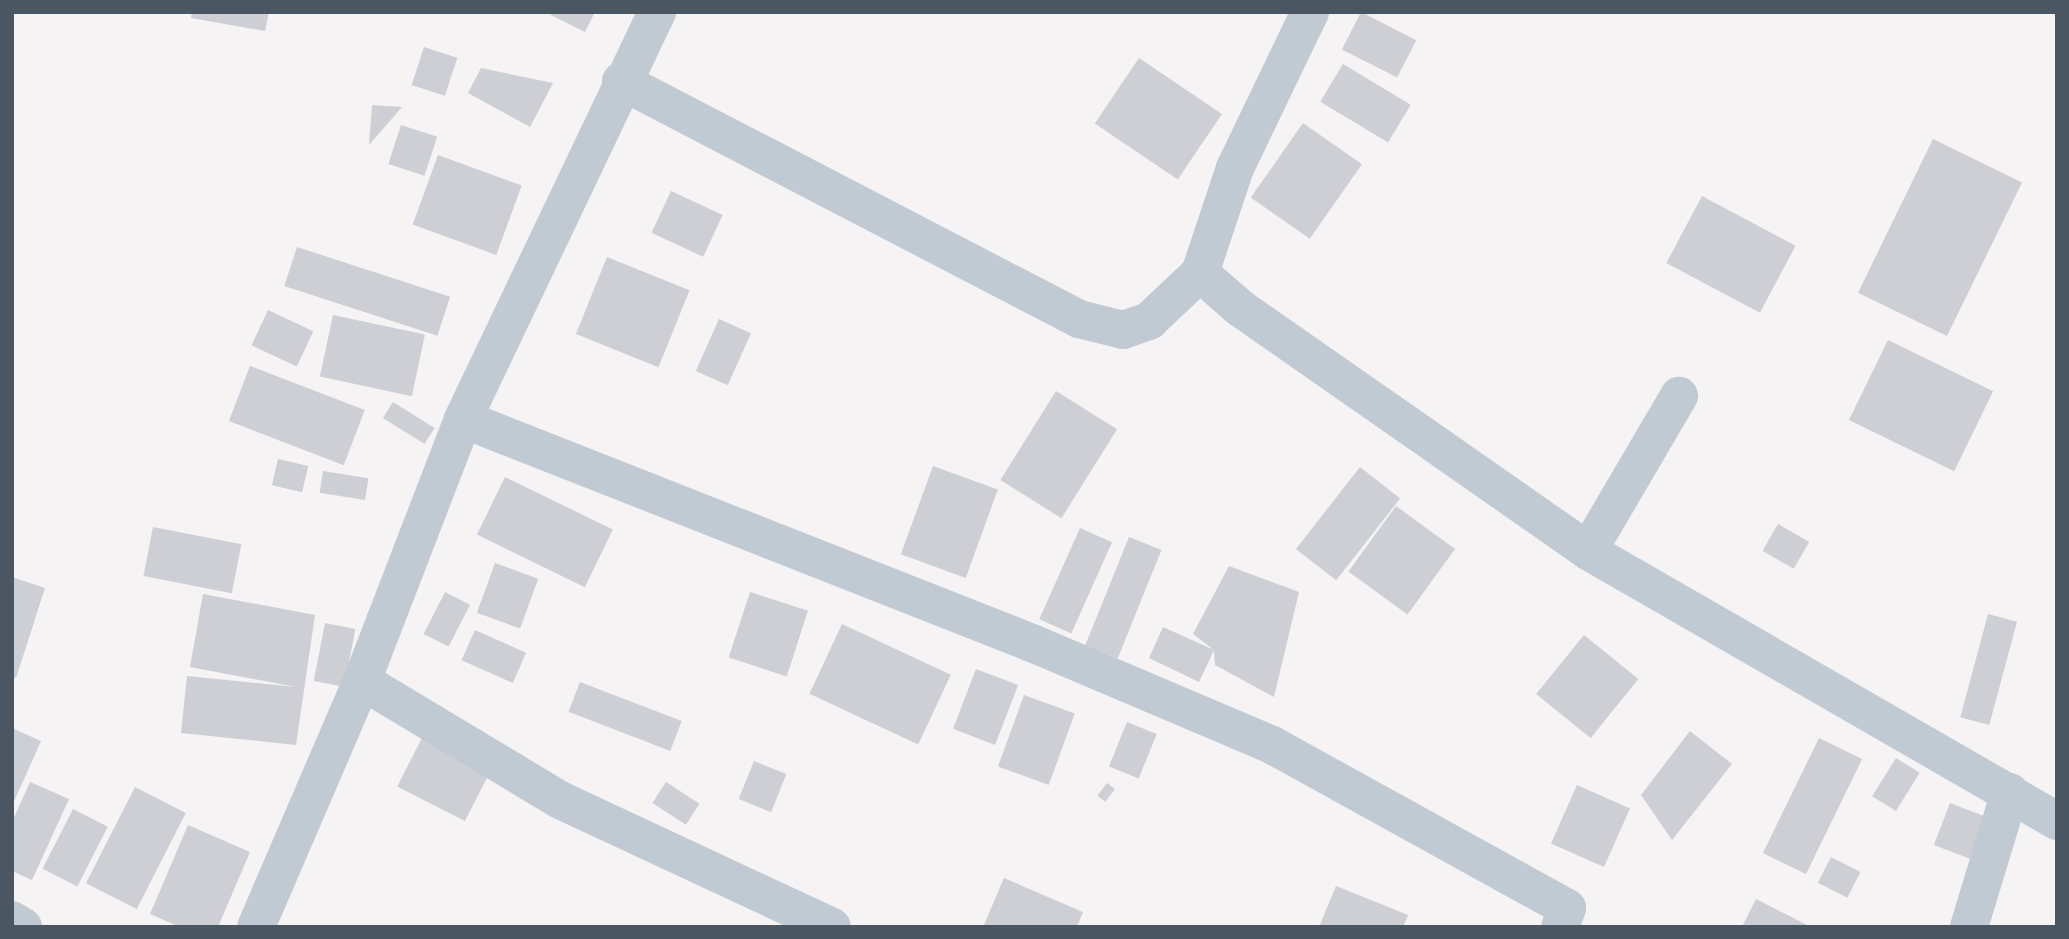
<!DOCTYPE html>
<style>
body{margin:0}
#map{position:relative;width:2069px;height:939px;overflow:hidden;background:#f5f3f3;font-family:"DM Sans",sans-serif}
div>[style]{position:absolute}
.building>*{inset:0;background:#cdcfd5;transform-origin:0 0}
.minor>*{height:38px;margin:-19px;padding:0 19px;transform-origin:19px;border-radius:19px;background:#c1cad2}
.tertiary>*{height:38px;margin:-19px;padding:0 19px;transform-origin:19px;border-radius:19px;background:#c1cad2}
span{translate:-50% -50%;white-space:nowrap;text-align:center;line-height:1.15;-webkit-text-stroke:5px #fff;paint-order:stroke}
.frame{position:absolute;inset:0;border:14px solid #4a5661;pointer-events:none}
</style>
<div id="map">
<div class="building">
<i style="clip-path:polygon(192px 12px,269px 12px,265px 31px,191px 18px)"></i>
<i style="clip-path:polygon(545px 12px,595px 12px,585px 32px)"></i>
<i style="left:1361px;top:12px;width:62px;height:42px;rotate:27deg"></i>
<i style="left:424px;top:47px;width:35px;height:40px;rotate:18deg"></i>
<i style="left:1139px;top:58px;width:100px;height:79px;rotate:34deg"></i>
<i style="left:1343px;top:64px;width:79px;height:44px;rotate:31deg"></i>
<i style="clip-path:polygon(481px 68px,553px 83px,530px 127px,468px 93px)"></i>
<i style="clip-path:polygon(372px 105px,402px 107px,369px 145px)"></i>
<i style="left:1303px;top:123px;width:72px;height:91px;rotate:35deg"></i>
<i style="left:401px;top:125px;width:38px;height:41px;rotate:18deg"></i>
<i style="left:1933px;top:139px;width:99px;height:171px;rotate:26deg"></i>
<i style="left:438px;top:155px;width:89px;height:74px;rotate:20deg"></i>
<i style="left:671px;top:191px;width:57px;height:46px;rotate:25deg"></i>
<i style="left:1702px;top:196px;width:106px;height:76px;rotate:28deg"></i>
<i style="left:297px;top:247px;width:161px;height:41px;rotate:18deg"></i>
<i style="left:607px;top:257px;width:89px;height:83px;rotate:22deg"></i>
<i style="left:268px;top:310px;width:50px;height:39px;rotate:25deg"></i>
<i style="left:333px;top:315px;width:94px;height:63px;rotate:12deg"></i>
<i style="left:719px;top:319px;width:35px;height:57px;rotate:24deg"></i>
<i style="left:1888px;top:340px;width:117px;height:89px;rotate:26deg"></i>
<i style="left:250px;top:366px;width:123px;height:59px;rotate:21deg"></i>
<i style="left:1056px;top:391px;width:72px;height:105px;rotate:32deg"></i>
<i style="left:393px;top:402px;width:49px;height:19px;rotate:32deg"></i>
<i style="left:278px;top:459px;width:31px;height:27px;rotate:13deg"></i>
<i style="left:933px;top:466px;width:69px;height:94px;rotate:20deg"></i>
<i style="left:1360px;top:467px;width:51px;height:104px;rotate:38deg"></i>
<i style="left:323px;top:471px;width:46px;height:22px;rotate:9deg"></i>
<i style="left:505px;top:477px;width:120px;height:64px;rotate:26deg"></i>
<i style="left:1396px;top:506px;width:73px;height:81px;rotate:36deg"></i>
<i style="left:1778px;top:524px;width:36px;height:31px;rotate:30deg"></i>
<i style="left:153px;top:527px;width:90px;height:50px;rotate:11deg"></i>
<i style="left:1080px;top:528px;width:35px;height:100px;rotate:24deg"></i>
<i style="left:1129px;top:537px;width:35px;height:117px;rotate:22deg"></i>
<i style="left:495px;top:563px;width:46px;height:53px;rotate:20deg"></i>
<i style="clip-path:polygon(1229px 566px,1299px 592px,1274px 697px,1215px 665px,1214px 650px,1199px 682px,1149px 658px,1163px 627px,1214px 650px,1193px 634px)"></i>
<i style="clip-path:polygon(12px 577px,45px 588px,16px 678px,12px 677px)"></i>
<i style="left:445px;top:592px;width:28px;height:47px;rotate:27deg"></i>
<i style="left:750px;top:592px;width:61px;height:69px;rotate:18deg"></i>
<i style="clip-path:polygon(203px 594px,315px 615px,296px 745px,181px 733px,187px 676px,296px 687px,190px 667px)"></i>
<i style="left:1988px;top:614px;width:30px;height:107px;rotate:15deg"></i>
<i style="left:325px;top:623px;width:31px;height:59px;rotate:11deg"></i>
<i style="left:842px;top:624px;width:120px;height:77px;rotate:25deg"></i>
<i style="left:475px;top:630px;width:56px;height:33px;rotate:24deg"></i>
<i style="left:1584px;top:635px;width:70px;height:76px;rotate:39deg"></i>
<i style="left:976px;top:669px;width:45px;height:64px;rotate:21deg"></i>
<i style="left:580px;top:682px;width:109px;height:32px;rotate:21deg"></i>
<i style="left:1024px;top:695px;width:54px;height:76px;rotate:20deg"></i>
<i style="left:1127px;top:722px;width:32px;height:48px;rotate:22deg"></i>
<i style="clip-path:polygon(12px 728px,41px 741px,12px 806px)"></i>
<i style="clip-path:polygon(1690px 731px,1732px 764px,1672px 840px,1641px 795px)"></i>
<i style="left:424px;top:734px;width:76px;height:59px;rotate:27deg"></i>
<i style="left:1819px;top:738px;width:48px;height:128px;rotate:26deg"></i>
<i style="left:1896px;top:758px;width:28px;height:45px;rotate:32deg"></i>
<i style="left:754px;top:761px;width:35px;height:41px;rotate:22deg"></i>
<i style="clip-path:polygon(30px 782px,69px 799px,32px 880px,12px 871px,12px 822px)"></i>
<i style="left:666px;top:782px;width:40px;height:25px;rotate:33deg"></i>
<i style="left:1107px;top:783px;width:10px;height:16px;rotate:37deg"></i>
<i style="left:1577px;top:785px;width:58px;height:64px;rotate:24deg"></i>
<i style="left:135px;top:787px;width:57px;height:108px;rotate:27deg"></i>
<i style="left:1950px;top:803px;width:49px;height:45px;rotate:21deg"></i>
<i style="left:73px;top:809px;width:39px;height:67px;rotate:27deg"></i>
<i style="clip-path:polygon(188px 825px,250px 852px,218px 927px,180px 927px,150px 914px)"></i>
<i style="left:1831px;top:857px;width:33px;height:29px;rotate:27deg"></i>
<i style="clip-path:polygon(1004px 878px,1083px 912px,1077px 927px,983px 927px)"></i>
<i style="clip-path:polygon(1336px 886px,1408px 915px,1403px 927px,1319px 927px)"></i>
<i style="clip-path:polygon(1756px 899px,1811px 927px,1742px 927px)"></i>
</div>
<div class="minor">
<i style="left:621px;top:81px;width:516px;rotate:27.46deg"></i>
<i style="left:1079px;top:319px;width:45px;rotate:14deg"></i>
<i style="left:1123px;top:330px;width:28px;rotate:-19deg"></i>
<i style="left:1149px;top:321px;width:70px;rotate:-43.3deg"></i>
<i style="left:1200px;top:273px;width:111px;rotate:-71.6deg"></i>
<i style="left:1235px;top:168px;width:173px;rotate:-64.3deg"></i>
<i style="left:1200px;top:273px;width:53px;rotate:41.2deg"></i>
<i style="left:1240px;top:308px;width:424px;rotate:34.9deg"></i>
<i style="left:1588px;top:551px;width:541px;rotate:29.93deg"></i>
<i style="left:463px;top:419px;width:612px;rotate:21.49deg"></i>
<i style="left:1032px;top:643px;width:261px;rotate:23deg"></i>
<i style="left:1272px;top:745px;width:337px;rotate:28.9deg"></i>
<i style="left:1567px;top:908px;width:20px;rotate:110deg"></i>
<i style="left:1588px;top:551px;width:180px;rotate:-59.6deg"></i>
<i style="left:362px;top:681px;width:231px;rotate:31deg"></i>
<i style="left:560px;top:800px;width:300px;rotate:25deg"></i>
<i style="left:256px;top:927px;width:268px;rotate:-66.7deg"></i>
<i style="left:362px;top:681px;width:281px;rotate:-68.9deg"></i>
<i style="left:463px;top:419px;width:451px;rotate:-64.5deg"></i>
<i style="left:1969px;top:927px;width:141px;rotate:-73.1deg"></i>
</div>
<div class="tertiary">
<i style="left:12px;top:920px;width:13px;rotate:32deg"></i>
</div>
<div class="frame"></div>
</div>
